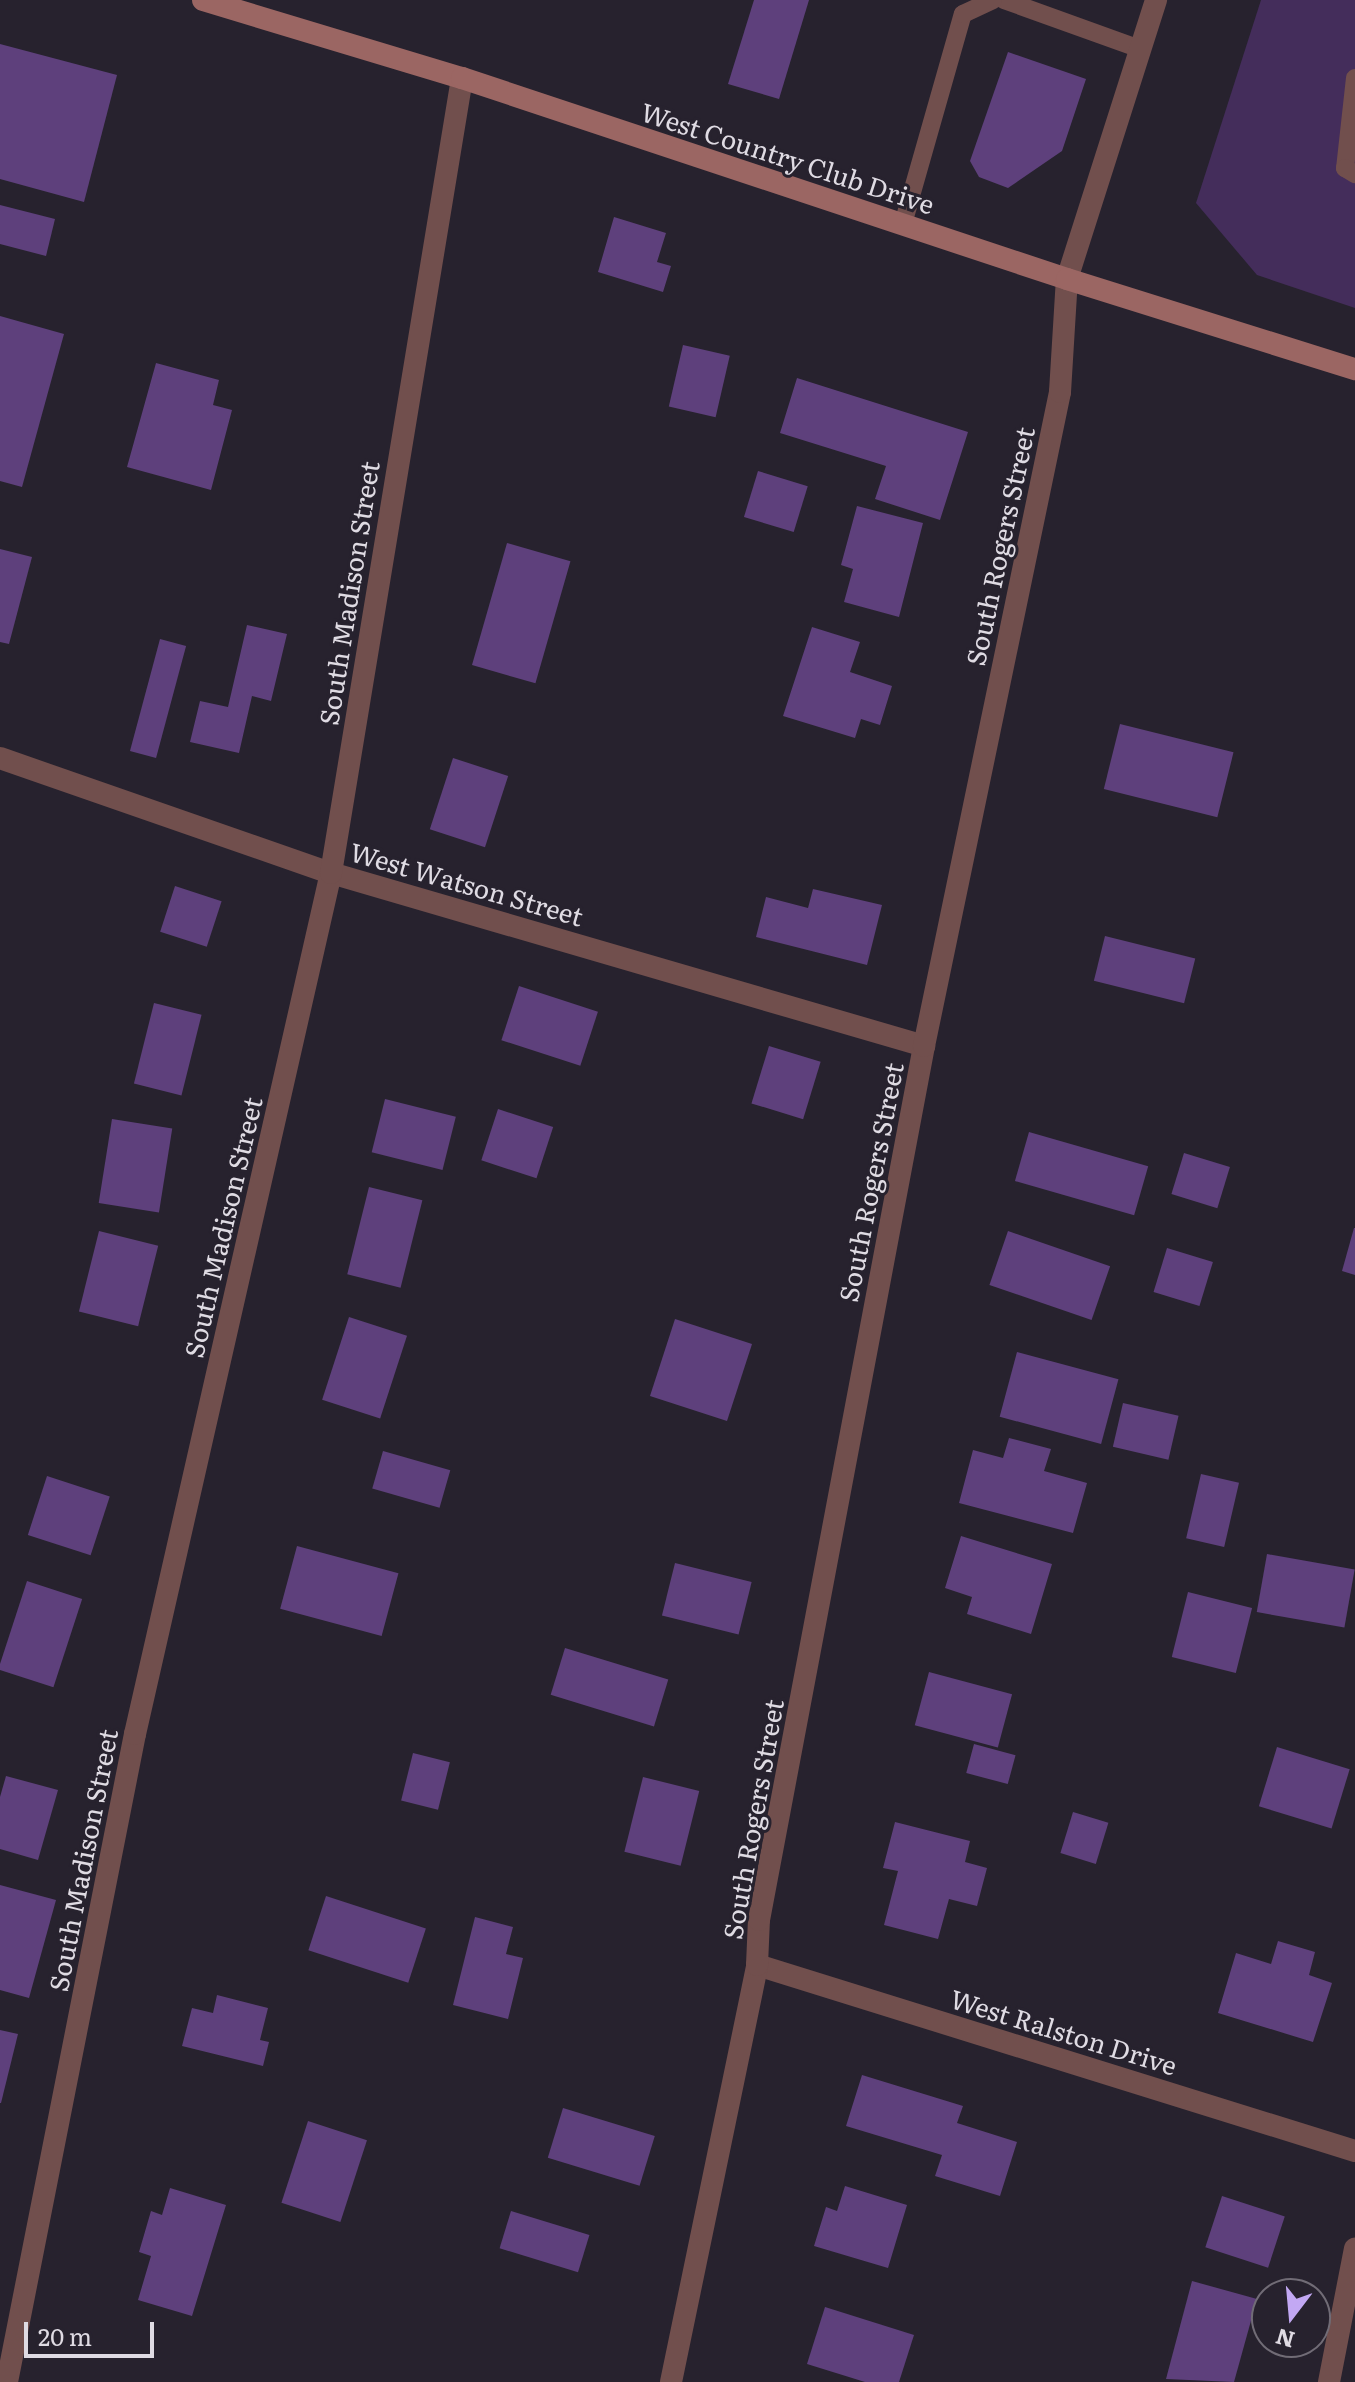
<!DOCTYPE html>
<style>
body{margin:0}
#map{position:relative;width:1355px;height:2382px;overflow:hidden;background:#27222e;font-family:Literata,serif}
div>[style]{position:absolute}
.green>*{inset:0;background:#442d5b}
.building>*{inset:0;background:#5e407c;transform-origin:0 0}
.service>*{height:18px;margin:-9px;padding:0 9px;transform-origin:9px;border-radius:9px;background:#714f4d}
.minor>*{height:22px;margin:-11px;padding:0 11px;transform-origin:11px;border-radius:11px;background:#714f4d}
.tertiary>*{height:22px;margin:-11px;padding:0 11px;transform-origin:11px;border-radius:11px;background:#714f4d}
.secondary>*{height:22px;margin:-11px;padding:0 11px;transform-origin:11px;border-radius:11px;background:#9b6663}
span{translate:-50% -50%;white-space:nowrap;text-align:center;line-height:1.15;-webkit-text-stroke:6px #27222e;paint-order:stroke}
.street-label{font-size:26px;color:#dfdbe3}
.north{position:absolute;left:1251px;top:2278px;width:80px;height:80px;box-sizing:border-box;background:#27222e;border:2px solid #716c76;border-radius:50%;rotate:196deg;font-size:22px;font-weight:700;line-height:32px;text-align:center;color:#dfdbe3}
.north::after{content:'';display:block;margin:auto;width:28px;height:36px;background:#c2a8f3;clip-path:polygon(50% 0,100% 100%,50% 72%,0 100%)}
.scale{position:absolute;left:24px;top:2322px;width:130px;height:36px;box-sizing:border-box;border:4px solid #dfdbe3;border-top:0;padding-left:10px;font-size:24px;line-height:28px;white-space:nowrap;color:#dfdbe3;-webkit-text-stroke:6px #27222e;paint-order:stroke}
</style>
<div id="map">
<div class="green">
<i style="clip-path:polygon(1261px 0,1355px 0,1355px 308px,1257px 275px,1196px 203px)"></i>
</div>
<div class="building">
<i style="clip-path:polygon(754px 0,809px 0,779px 99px,728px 84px)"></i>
<i style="clip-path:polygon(0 44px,117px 75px,84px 202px,0 179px)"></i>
<i style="clip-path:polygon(1008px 52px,1086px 79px,1062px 151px,1008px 188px,979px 177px,970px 161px)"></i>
<i style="clip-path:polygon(0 205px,55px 219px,46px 256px,0 244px)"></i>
<i style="clip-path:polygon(614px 217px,666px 233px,657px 262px,671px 266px,663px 292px,598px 272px)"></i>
<i style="clip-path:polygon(0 316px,64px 334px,22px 487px,0 481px)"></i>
<i style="left:683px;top:345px;width:48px;height:63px;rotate:13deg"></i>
<i style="clip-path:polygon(156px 363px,219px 380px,213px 405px,232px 410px,211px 490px,127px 467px)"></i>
<i style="clip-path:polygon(797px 378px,968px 432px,940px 520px,875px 499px,886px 466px,780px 433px)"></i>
<i style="left:758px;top:471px;width:52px;height:48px;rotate:17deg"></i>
<i style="clip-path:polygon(857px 506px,923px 523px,899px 617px,844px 602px,853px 569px,841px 565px)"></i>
<i style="left:507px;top:543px;width:66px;height:127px;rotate:16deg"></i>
<i style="clip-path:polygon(0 549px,32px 557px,9px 644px,0 642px)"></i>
<i style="clip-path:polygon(247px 625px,287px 634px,271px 701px,252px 696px,239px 753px,190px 742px,200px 701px,228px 707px)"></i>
<i style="clip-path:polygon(812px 627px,860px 642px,850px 672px,892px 686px,880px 725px,861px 719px,855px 738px,783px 716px)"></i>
<i style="left:160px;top:639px;width:27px;height:116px;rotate:15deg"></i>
<i style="left:1120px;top:724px;width:117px;height:67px;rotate:14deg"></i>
<i style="left:453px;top:758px;width:58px;height:75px;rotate:18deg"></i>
<i style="left:175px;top:886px;width:49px;height:48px;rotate:18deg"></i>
<i style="clip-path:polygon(813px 889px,882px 905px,867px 965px,756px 937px,766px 897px,808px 908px)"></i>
<i style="left:1105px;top:936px;width:93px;height:46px;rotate:14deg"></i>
<i style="left:519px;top:986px;width:83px;height:57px;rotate:18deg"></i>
<i style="left:154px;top:1003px;width:49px;height:83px;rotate:14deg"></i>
<i style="left:769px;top:1046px;width:54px;height:60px;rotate:17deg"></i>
<i style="left:385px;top:1099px;width:73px;height:55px;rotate:14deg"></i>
<i style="left:498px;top:1109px;width:58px;height:54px;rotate:18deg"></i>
<i style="left:112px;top:1119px;width:61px;height:85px;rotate:9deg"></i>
<i style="left:1029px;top:1132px;width:124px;height:51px;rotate:16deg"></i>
<i style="left:1184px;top:1153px;width:48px;height:43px;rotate:17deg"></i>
<i style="left:369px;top:1187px;width:55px;height:90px;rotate:14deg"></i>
<i style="clip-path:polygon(1354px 1228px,1355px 1228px,1355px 1275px,1342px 1271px)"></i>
<i style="left:99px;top:1231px;width:61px;height:83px;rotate:14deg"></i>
<i style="left:1008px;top:1231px;width:108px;height:57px;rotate:19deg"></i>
<i style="left:1167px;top:1248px;width:48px;height:46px;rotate:17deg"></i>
<i style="left:349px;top:1317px;width:61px;height:87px;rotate:18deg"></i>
<i style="left:675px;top:1319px;width:81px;height:81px;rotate:18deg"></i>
<i style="left:1017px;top:1352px;width:105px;height:67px;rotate:15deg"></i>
<i style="left:1123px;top:1403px;width:57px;height:45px;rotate:13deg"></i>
<i style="clip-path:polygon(1009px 1438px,1051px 1449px,1044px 1471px,1087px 1483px,1073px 1533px,959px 1503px,973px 1450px,1003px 1458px)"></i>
<i style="left:383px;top:1451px;width:70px;height:39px;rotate:16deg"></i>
<i style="left:1201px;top:1474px;width:39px;height:66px;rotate:13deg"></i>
<i style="left:47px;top:1476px;width:66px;height:62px;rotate:18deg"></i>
<i style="clip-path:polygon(961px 1536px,1052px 1564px,1031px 1634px,967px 1614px,972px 1597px,945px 1588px)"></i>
<i style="left:297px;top:1546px;width:105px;height:65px;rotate:15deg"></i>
<i style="left:1267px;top:1554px;width:89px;height:59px;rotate:10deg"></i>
<i style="left:675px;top:1563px;width:79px;height:54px;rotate:14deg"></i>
<i style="left:27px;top:1581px;width:58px;height:93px;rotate:18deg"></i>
<i style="left:1188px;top:1592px;width:66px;height:67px;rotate:14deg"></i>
<i style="left:565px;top:1648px;width:108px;height:49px;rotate:17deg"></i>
<i style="left:929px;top:1672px;width:86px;height:55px;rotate:15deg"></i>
<i style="left:974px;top:1744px;width:43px;height:30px;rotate:15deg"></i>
<i style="left:1277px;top:1747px;width:76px;height:62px;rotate:17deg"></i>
<i style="left:413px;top:1753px;width:38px;height:49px;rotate:14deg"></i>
<i style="clip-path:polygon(6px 1776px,58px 1790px,38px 1860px,0 1849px,0 1797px)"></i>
<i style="left:643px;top:1777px;width:58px;height:77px;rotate:14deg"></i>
<i style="left:1073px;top:1812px;width:37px;height:43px;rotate:17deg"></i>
<i style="clip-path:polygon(895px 1822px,970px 1841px,965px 1862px,987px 1868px,977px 1906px,949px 1899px,938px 1939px,884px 1925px,898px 1871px,883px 1868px)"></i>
<i style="clip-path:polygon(0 1885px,56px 1900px,29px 1998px,0 1990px)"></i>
<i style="left:326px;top:1896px;width:105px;height:57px;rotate:18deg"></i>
<i style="clip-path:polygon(475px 1917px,513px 1927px,506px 1954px,523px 1958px,508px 2019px,453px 2005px)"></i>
<i style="clip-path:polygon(1278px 1941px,1315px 1952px,1309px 1975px,1332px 1983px,1313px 2042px,1218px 2013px,1236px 1953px,1271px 1964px)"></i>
<i style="clip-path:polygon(217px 1995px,268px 2008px,260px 2040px,269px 2042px,263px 2066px,182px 2046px,192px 2008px,213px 2013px)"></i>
<i style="clip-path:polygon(0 2030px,18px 2034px,1px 2103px,0 2103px)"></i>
<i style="clip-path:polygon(862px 2075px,963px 2106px,957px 2123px,1017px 2142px,1000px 2196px,935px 2176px,942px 2155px,846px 2126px)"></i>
<i style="left:563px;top:2108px;width:96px;height:52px;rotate:17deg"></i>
<i style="left:308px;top:2121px;width:62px;height:86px;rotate:18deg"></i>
<i style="clip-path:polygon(845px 2186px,907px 2205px,888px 2268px,814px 2246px,826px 2207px,837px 2211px)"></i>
<i style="clip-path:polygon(170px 2188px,226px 2205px,192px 2316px,138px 2300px,151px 2256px,139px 2252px,151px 2211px,162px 2215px)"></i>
<i style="left:1222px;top:2196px;width:66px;height:54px;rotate:18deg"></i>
<i style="left:511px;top:2211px;width:82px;height:39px;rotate:17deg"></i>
<i style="clip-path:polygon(1192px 2281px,1257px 2299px,1234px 2382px,1166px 2379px)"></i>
<i style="clip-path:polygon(825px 2307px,914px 2335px,899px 2382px,865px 2382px,807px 2364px)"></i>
</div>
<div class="service">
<i style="left:1004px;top:0;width:145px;rotate:19.8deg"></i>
<i style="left:1355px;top:78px;width:91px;rotate:96.3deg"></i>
<i style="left:1345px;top:168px;width:12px;rotate:31deg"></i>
<i style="left:903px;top:224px;width:218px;rotate:-74.1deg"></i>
<i style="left:963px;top:14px;width:33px;rotate:-25deg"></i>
</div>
<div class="minor">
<i style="left:0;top:758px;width:350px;rotate:19.2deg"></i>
<i style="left:331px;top:873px;width:618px;rotate:16.26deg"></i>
<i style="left:757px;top:1965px;width:626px;rotate:17.28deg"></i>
<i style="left:7px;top:2382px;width:661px;rotate:-78.83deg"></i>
<i style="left:135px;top:1734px;width:883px;rotate:-77.18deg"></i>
<i style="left:331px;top:873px;width:806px;rotate:-80.64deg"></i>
<i style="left:1329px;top:2382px;width:136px;rotate:-79deg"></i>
</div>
<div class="tertiary">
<i style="left:671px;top:2382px;width:426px;rotate:-78.3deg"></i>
<i style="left:757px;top:1965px;width:45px;rotate:-87.5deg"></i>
<i style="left:759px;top:1920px;width:889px;rotate:-79.31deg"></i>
<i style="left:924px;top:1046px;width:668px;rotate:-78.25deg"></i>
<i style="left:1060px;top:392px;width:113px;rotate:-86.5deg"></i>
<i style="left:1067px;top:279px;width:293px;rotate:-72.3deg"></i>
</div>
<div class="secondary">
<i style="left:203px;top:0;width:270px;rotate:16.8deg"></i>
<i style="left:462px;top:78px;width:638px;rotate:18.38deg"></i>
<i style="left:1067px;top:279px;width:302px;rotate:17.4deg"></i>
</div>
<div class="street-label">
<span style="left:788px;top:157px;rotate:18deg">West Country Club Drive</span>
<span style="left:999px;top:546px;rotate:-78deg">South Rogers Street</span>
<span style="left:348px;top:593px;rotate:-81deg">South Madison Street</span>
<span style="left:467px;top:883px;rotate:16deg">West Watson Street</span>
<span style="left:870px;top:1182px;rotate:-79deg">South Rogers Street</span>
<span style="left:222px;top:1227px;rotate:-77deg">South Madison Street</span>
<span style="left:752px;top:1819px;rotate:-80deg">South Rogers Street</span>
<span style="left:82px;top:1860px;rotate:-79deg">South Madison Street</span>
<span style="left:1064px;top:2031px;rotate:17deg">West Ralston Drive</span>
</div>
<div class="north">N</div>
<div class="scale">20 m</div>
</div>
